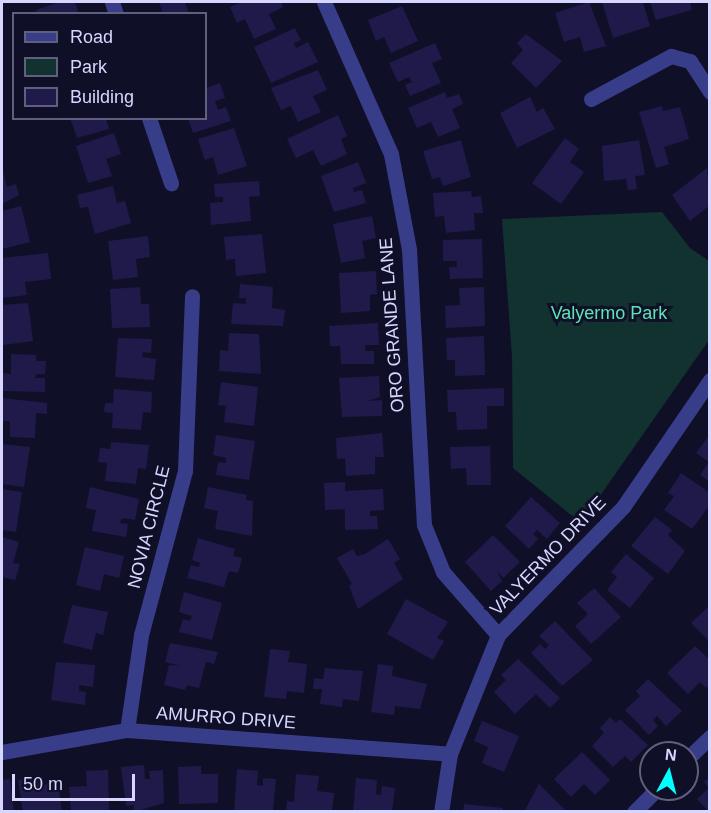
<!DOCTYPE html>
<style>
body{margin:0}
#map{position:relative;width:711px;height:813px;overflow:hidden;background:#100f28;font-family:Arial,sans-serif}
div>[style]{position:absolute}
.green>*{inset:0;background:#11322e}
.building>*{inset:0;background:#1f1a4a}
.minor>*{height:15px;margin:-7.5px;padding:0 7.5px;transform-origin:7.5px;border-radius:7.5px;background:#383d89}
span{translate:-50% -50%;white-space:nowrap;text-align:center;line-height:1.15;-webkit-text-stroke:6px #100f28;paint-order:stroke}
.park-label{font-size:18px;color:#5ce5b4}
.street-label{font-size:18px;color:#d6d6ff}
.frame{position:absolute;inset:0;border:3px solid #d6d6ff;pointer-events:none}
.legend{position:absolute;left:12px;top:12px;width:195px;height:108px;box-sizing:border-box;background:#100f28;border:2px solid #5f5f7e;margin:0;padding:8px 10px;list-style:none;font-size:18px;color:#d6d6ff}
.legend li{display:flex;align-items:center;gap:12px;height:30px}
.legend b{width:30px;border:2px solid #5f5f7e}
.north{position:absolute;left:639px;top:741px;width:60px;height:60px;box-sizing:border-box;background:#100f28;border:2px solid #5f5f7e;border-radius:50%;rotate:7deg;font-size:16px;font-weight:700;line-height:24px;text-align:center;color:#d6d6ff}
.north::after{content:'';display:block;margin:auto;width:21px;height:27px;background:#02fffe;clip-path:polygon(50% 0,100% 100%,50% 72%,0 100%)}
.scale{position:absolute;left:12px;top:774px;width:123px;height:27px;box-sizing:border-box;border:3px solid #d6d6ff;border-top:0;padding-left:8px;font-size:18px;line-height:21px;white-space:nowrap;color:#d6d6ff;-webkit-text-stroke:4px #100f28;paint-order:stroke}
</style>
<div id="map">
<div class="green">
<i style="clip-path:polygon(662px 212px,690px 248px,709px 261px,709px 340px,581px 523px,513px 468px,512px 357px,502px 219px)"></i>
</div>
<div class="building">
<i style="clip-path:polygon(59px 2px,75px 2px,79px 14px,37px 14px,36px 10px)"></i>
<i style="clip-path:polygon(159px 2px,185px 2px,189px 14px,163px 14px)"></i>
<i style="clip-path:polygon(242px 2px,281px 2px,283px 7px,269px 14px,276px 29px,254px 39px,245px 19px,237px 23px,230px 7px)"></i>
<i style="clip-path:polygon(589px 2px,606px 46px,584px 52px,580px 37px,564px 42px,555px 13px)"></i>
<i style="clip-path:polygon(602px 2px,643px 2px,650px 26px,613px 38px)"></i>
<i style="clip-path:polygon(650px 2px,690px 2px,692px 10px,656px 20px)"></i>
<i style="clip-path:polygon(402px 6px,418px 41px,391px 53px,384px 37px,376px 41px,368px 20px)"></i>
<i style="clip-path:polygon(295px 28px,301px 40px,294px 43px,296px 48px,308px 42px,318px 62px,271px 83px,254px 47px)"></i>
<i style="clip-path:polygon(526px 34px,562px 61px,536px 88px,511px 63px,523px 50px,517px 43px)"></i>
<i style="clip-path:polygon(435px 43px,442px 59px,432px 63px,441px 83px,410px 96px,405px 85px,412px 82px,409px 77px,398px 82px,389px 63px)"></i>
<i style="clip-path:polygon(318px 70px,327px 90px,313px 96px,321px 112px,298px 122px,291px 106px,281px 110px,271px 88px)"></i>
<i style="clip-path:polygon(220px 83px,225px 98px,215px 101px,218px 110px,226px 107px,231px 121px,193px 133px,188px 118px,206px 118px,206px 88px)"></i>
<i style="clip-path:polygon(445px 92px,447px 98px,459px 94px,463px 104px,452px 109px,460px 128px,438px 137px,431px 122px,417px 128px,408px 108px)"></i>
<i style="clip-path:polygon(530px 97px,537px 112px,543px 108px,555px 129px,517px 148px,500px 113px)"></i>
<i style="clip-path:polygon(662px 106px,663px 111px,680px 107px,689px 139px,664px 147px,669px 164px,656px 168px,639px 112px)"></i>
<i style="clip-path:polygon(338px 115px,347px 136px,341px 139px,347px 154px,321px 166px,313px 150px,296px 158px,287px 139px)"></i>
<i style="clip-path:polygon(70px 118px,106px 118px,109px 129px,77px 138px)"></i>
<i style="clip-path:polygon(234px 128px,247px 166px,218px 175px,213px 157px,205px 160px,198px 139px)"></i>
<i style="clip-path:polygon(114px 133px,121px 154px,106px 159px,112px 176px,88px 183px,76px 146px)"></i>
<i style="clip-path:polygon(565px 138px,579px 149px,570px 162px,584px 172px,561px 204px,532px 183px)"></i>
<i style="clip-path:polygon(461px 140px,471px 177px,443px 186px,440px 177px,432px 179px,423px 151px)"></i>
<i style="clip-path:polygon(639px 140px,645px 175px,635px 176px,637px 189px,628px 190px,626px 179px,604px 181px,602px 146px)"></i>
<i style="clip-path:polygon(358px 162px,366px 183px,353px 188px,354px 192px,362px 190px,366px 203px,334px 212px,321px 176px)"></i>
<i style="clip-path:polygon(2px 167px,7px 187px,16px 184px,19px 195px,2px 204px)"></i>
<i style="clip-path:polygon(707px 168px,710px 205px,690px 221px,672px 195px)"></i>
<i style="clip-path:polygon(259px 181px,260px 196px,249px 197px,251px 221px,211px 225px,210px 203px,223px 202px,223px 197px,215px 197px,214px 184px)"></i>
<i style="clip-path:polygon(113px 186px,117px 203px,125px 201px,131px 223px,95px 234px,88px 207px,80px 208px,77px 195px)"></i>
<i style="clip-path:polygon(471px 191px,472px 197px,481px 196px,483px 213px,474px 213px,475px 230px,446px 233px,444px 216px,435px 217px,433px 193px)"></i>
<i style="clip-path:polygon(21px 206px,30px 242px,2px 249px,2px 211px)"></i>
<i style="clip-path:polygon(372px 216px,376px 238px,362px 241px,365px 258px,341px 263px,333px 224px)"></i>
<i style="clip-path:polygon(262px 234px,266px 273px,236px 276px,235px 259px,226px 260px,224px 237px)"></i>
<i style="clip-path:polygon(148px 236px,150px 257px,136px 259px,138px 277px,113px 280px,108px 241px)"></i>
<i style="clip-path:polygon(482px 239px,483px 278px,450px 279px,449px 267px,457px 267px,457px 261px,443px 261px,443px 240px)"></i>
<i style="clip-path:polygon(48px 253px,51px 279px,25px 282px,27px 295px,2px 298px,2px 258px)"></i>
<i style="clip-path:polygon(376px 271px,377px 294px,370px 295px,370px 311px,341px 313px,339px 273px)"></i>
<i style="clip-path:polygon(240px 284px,273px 287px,272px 308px,285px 310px,283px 326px,231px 324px,233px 303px,246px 304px,246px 298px,239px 298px)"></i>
<i style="clip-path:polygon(140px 287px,141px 304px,149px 304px,150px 327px,112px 328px,110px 289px)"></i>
<i style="clip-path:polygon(484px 287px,485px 326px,446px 328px,445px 306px,460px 305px,459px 288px)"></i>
<i style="clip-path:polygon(28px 303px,33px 341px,3px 345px,2px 305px)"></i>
<i style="clip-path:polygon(378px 323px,379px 345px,365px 345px,366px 351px,374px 351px,374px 364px,341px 364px,340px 346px,330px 346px,329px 326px)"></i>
<i style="clip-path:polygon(229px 333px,259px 334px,261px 374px,219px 371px,220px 350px,228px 351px)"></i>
<i style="clip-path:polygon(484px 336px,485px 375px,455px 376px,455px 360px,447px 360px,446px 338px)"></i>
<i style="clip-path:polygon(118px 338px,152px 339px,151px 353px,143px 352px,142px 357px,156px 359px,154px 380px,115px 377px)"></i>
<i style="clip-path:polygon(11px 354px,36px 355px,36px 361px,46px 361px,45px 374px,36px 374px,35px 378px,45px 378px,45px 392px,2px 391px,2px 373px,11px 374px)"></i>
<i style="clip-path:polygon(379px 376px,380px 397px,368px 401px,382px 400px,382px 416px,342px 417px,339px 378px)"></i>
<i style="clip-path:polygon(221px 382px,258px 387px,254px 426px,224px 422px,226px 406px,218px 405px)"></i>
<i style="clip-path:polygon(504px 388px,504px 406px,487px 406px,487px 429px,457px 430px,456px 412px,448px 412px,447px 390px)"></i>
<i style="clip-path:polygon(114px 389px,152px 392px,151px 413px,143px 412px,141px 430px,112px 428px,113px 413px,104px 412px,105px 403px,113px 403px)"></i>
<i style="clip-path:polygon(2px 398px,47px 403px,47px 414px,36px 413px,35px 438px,10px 437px,10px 421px,2px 421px)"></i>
<i style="clip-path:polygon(382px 433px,384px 457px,375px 457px,375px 474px,346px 476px,345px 458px,337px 459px,336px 438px)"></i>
<i style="clip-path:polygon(710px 434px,710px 482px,700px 475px,709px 462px,696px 453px)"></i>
<i style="clip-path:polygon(216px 435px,255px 441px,249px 480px,216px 475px,218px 462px,226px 463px,226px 458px,213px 455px)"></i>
<i style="clip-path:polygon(111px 442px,149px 445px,146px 469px,138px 468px,136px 484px,105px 481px,107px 463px,98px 462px,100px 448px,110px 449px)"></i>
<i style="clip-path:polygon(2px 444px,30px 447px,24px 487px,2px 484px)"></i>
<i style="clip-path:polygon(490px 446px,491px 485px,467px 485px,466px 468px,451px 469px,450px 447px)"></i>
<i style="clip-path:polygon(681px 473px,710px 493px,710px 505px,692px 529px,664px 510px,674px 496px,668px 493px)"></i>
<i style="clip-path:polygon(345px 482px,345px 491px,383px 489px,384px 510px,370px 511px,370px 516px,377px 516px,378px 529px,345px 530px,345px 509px,325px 510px,324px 483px)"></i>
<i style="clip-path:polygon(90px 487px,139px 499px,135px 520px,122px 518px,120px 523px,128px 524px,126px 537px,92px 531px,96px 510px,86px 508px)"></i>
<i style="clip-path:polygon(208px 487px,247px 495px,246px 500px,253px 501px,252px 536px,215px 529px,218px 511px,204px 508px)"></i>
<i style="clip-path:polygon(2px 489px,22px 492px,16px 532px,2px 530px)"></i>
<i style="clip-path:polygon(531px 497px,560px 523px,547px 539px,537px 530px,533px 534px,538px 539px,529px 549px,505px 526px)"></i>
<i style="clip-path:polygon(655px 517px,672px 530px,668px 535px,685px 551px,668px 574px,631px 546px)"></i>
<i style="clip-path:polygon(493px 535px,520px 562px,503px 578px,497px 571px,502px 581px,491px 591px,465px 562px)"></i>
<i style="clip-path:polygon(2px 537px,19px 542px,13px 563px,20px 564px,15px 580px,2px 577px)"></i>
<i style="clip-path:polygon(198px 538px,235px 549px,233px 556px,242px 558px,238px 573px,229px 571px,224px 587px,187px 578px,191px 565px,199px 567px,200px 563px,192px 560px)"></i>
<i style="clip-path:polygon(388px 539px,400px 559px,394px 563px,403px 579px,358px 609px,349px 586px,352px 584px,337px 558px,353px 549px,357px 556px,365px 554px)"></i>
<i style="clip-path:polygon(85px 547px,124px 556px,119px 578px,104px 574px,100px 591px,76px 585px)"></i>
<i style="clip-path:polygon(626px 554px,654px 578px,630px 608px,607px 590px,617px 577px,611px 572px)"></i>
<i style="clip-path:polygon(594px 588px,621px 617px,591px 644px,575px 626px,588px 614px,577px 603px)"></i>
<i style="clip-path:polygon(184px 592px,222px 603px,212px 640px,179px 632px,183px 619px,190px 621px,192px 616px,179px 612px)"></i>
<i style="clip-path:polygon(406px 599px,448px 622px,437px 638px,444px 641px,433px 660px,387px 634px)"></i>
<i style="clip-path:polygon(72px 605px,108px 612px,103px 635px,96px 633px,92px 650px,63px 643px)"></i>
<i style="clip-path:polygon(708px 607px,710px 608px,710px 642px,691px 623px)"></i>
<i style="clip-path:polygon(555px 621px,593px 660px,562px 686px,531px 653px,540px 644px,545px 649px,549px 645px,539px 636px)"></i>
<i style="clip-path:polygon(170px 643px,218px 652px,214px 664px,206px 662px,199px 688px,187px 685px,185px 690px,164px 685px,169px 665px,181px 666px,165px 662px)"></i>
<i style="clip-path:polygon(695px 646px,710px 660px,710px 684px,706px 688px,700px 682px,688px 694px,667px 673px)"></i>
<i style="clip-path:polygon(270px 649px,290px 651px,288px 662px,307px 664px,304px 693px,287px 691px,286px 699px,264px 697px)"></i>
<i style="clip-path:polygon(518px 659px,560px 698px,550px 708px,536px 694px,515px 714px,494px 692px,506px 680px,501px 675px)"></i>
<i style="clip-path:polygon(56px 662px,95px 665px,93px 687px,79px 685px,79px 691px,86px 692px,85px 705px,51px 700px)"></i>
<i style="clip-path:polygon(378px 664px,393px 666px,392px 676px,427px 684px,420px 709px,395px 706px,394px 715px,371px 712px)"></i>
<i style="clip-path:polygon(325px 668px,363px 671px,359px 701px,343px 699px,342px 707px,320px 704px,322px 689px,313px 689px,314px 678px,323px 679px)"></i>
<i style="clip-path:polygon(648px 679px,682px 711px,666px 726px,657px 716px,653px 720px,658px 726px,649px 735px,625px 710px,640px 696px,636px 691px)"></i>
<i style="clip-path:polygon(610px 717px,616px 723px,620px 719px,648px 745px,631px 762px,625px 756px,613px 767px,592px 746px,604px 733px,600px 728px)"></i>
<i style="clip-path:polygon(482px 721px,519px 736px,504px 772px,482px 763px,488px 747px,474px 741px)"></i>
<i style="clip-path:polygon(582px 752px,610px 780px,595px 795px,584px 784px,571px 797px,554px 779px)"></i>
<i style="clip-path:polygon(144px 765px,145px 779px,150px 779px,149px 771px,163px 770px,164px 803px,134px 812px,134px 805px,126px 806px,121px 767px)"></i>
<i style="clip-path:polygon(201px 766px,201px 774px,218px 774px,218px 803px,179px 804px,178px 767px)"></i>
<i style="clip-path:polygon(237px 769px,258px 771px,257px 785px,263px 786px,263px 778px,276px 779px,273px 812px,234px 812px)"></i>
<i style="clip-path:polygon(108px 770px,109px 812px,71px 812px,69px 787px,87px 786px,86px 771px)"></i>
<i style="clip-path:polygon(296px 774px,319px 776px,317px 791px,334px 793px,332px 812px,286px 812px,287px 801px,294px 802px)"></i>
<i style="clip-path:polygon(41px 777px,42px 785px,58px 783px,62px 812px,23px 812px,18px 780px)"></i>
<i style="clip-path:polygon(710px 777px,710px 812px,709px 812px,697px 799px,709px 788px,704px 782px)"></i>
<i style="clip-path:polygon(356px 778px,377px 780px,376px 794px,381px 795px,382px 786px,395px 788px,392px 812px,353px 812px)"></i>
<i style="clip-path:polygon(10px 779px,14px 812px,2px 812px,2px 780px)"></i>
<i style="clip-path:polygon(539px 784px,567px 812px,524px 812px)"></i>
<i style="clip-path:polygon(464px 804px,503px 808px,502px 812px,463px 812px)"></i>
</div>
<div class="minor">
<i style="left:112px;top:2px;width:13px;rotate:72deg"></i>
<i style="left:324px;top:2px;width:166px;rotate:66.2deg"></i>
<i style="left:391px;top:154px;width:97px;rotate:79.3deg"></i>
<i style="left:409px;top:249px;width:276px;rotate:86.9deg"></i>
<i style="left:424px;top:525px;width:51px;rotate:68deg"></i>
<i style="left:443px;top:572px;width:84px;rotate:48.9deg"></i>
<i style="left:591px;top:99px;width:91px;rotate:-28.3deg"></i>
<i style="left:671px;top:56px;width:20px;rotate:15deg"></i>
<i style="left:690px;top:61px;width:37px;rotate:57deg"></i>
<i style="left:149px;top:118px;width:69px;rotate:71.3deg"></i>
<i style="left:127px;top:730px;width:96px;rotate:-81.6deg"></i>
<i style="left:141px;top:635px;width:170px;rotate:-75deg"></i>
<i style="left:185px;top:471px;width:175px;rotate:-87.7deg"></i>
<i style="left:2px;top:752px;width:127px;rotate:-10deg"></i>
<i style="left:127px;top:730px;width:324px;rotate:4.2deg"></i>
<i style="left:687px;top:759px;width:32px;rotate:-44deg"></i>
<i style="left:441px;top:812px;width:59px;rotate:-81.2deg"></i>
<i style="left:450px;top:754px;width:128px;rotate:-68deg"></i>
<i style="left:498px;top:635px;width:179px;rotate:-45.7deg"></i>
<i style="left:623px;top:507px;width:154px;rotate:-55.6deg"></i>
<i style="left:634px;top:812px;width:33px;rotate:-45deg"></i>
</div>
<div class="park-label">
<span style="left:609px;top:313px">Valyermo Park</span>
</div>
<div class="street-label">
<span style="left:392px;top:325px;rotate:-94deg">ORO GRANDE LANE</span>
<span style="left:149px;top:527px;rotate:-76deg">NOVIA CIRCLE</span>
<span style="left:548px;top:556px;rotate:-46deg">VALYERMO DRIVE</span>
<span style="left:226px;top:718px;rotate:4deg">AMURRO DRIVE</span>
</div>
<div class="frame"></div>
<ul class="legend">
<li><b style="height:8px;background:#383d89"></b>Road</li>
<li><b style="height:16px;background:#11322e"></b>Park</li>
<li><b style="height:16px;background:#1f1a4a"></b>Building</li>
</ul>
<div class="north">N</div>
<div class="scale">50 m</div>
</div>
